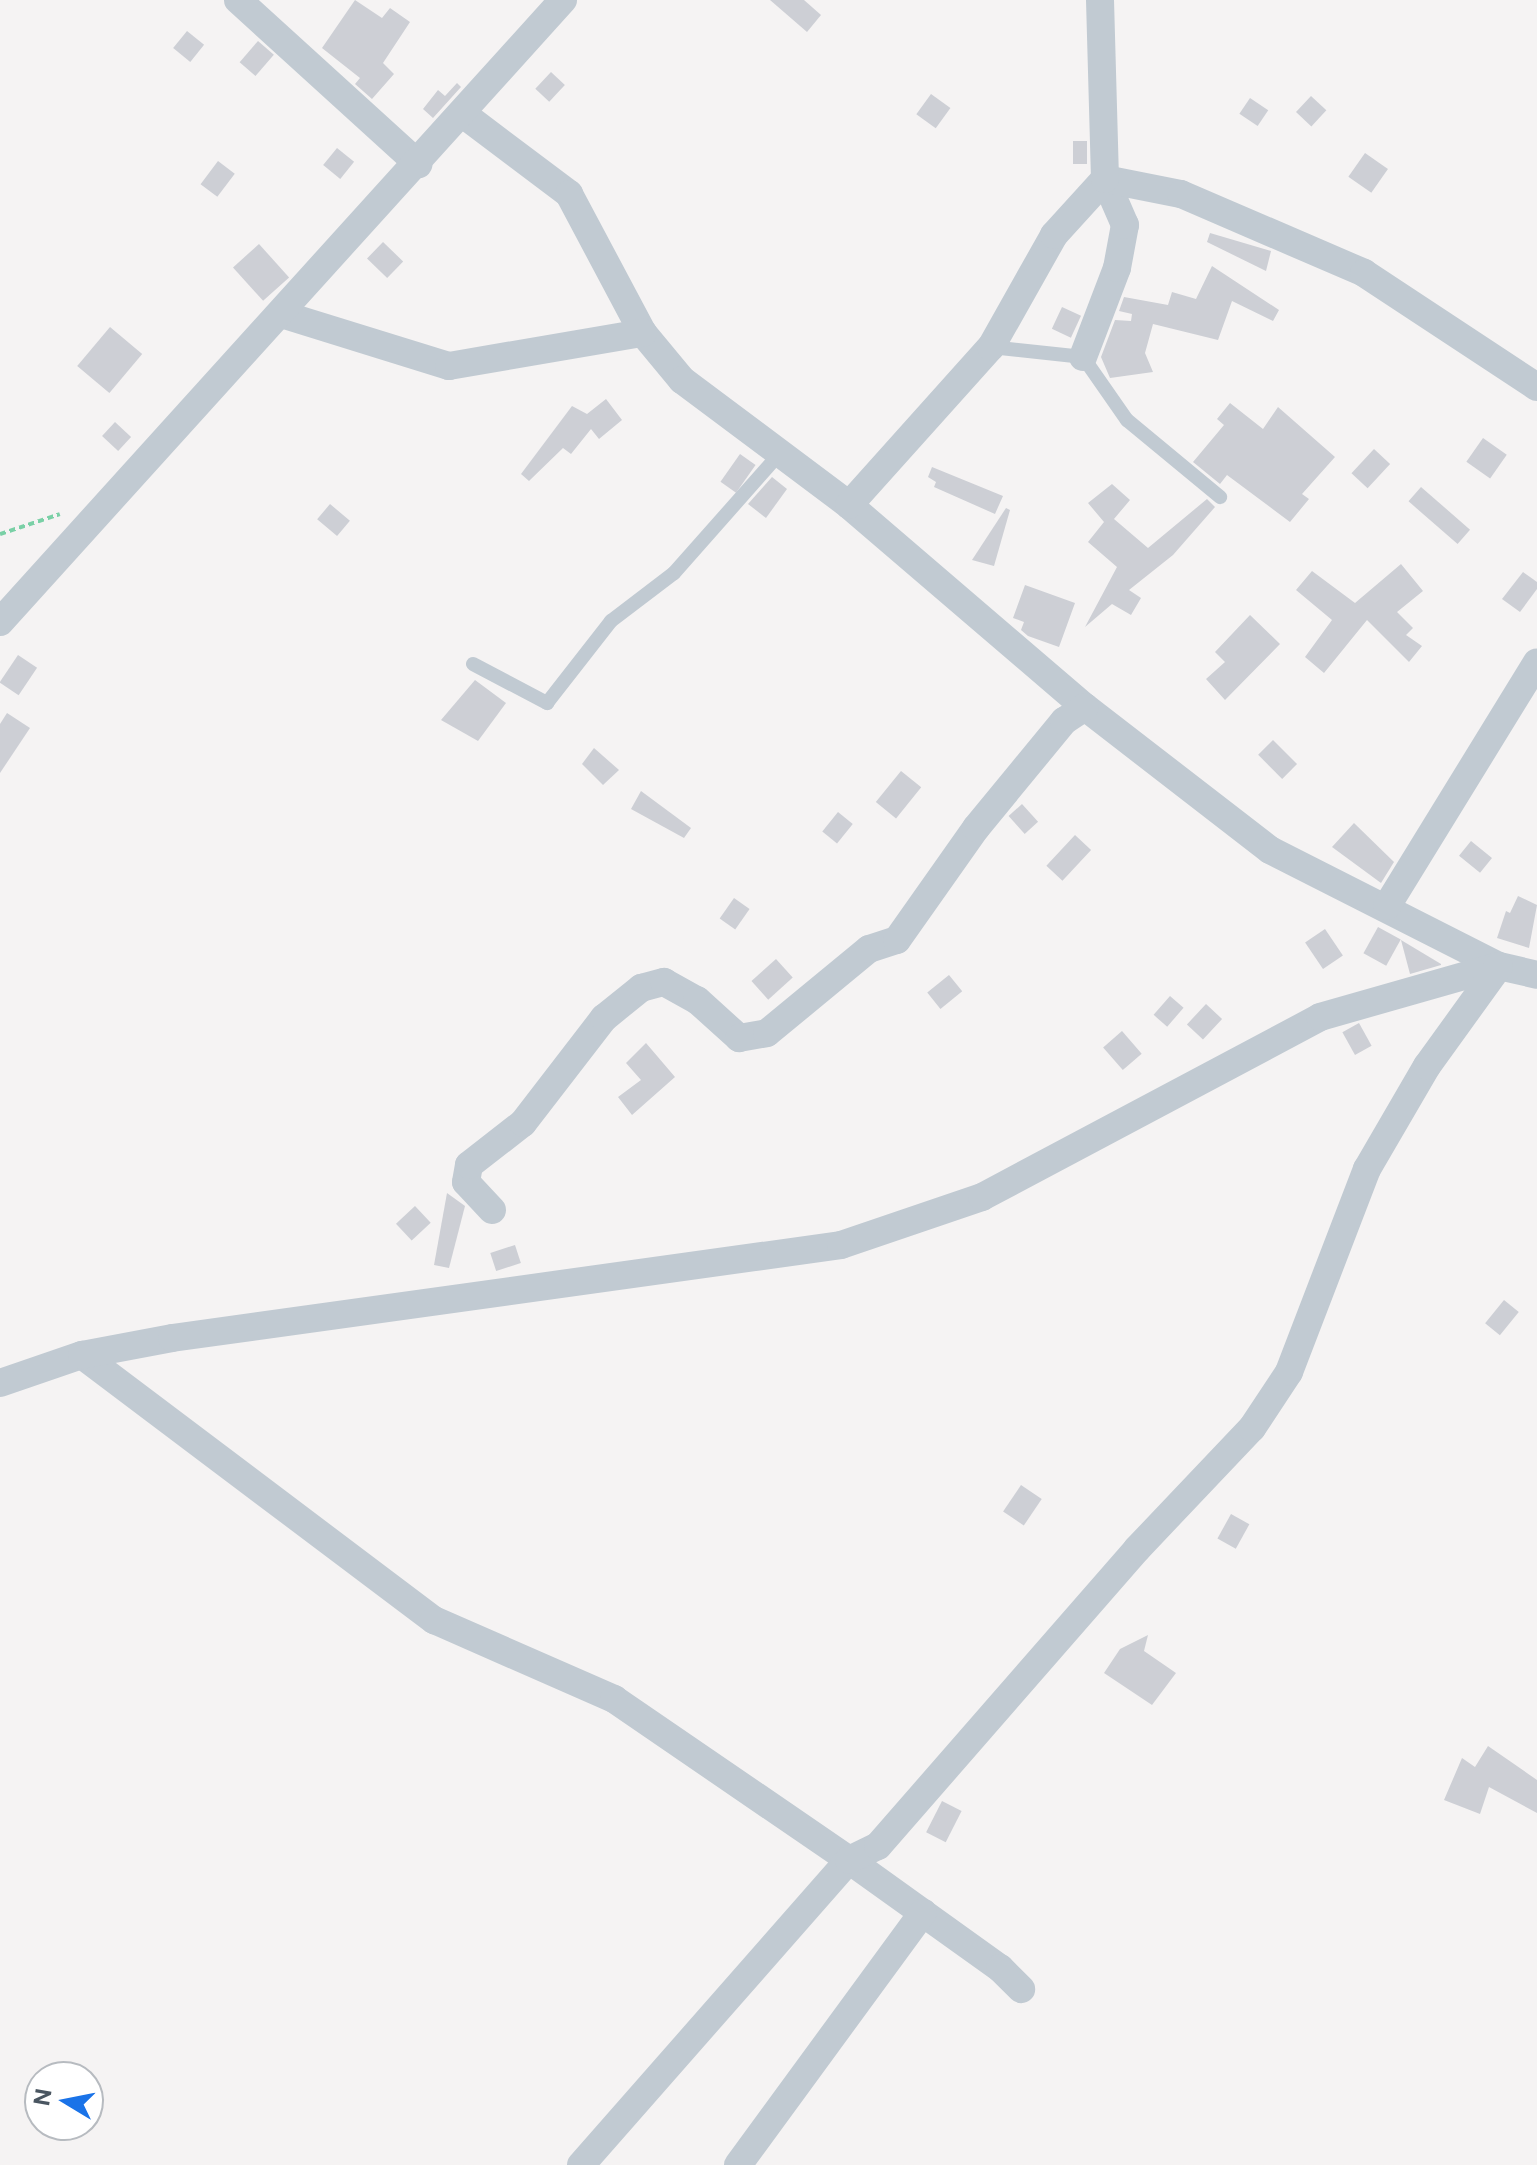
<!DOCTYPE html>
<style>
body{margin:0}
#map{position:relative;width:1537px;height:2165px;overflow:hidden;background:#f5f3f3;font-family:"Public Sans",sans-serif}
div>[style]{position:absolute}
.building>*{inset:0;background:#cdcfd5;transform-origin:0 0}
.path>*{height:4px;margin-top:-2px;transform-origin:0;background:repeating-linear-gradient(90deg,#7ad0a6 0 6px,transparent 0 10px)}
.lane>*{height:14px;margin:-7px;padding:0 7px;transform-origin:7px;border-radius:7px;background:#c1cad2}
.street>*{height:28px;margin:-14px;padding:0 14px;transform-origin:14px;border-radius:14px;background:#c1cad2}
span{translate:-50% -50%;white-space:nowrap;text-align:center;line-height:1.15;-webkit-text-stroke:6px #fff;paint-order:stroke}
.north{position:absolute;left:24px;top:2061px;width:80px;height:80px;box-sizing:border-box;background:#fff;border:2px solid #b7bbc0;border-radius:50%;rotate:280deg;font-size:22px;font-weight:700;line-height:32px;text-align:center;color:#4a5661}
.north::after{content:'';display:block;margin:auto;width:28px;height:36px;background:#1a73e8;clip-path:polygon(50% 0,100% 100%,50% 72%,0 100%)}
</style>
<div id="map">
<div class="building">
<i style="clip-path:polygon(355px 0,382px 18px,390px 8px,410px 22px,383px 63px,394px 74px,372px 99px,355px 84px,360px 78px,322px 48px)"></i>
<i style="clip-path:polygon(770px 0,804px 0,821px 15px,807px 32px)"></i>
<i style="left:187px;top:31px;width:22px;height:22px;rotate:39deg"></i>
<i style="left:258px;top:41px;width:21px;height:28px;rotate:41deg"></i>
<i style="left:551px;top:72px;width:19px;height:23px;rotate:43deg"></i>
<i style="clip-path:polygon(457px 83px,461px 87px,433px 118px,423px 109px,438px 90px,445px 96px)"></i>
<i style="left:931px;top:94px;width:24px;height:25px;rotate:36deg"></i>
<i style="left:1311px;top:96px;width:21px;height:22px;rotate:43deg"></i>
<i style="left:1250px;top:98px;width:22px;height:19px;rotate:34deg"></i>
<i style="left:1073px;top:141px;width:14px;height:23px"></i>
<i style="left:337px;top:148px;width:22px;height:22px;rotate:39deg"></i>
<i style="left:1365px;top:153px;width:28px;height:29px;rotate:35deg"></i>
<i style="left:218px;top:161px;width:21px;height:29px;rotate:37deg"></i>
<i style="clip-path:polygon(1210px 233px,1271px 251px,1266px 271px,1207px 242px)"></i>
<i style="left:383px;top:242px;width:28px;height:23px;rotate:44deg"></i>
<i style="left:259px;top:244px;width:45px;height:35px;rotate:48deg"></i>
<i style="clip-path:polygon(1212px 266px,1279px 310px,1273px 321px,1232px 301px,1218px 340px,1153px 324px,1145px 353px,1153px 372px,1110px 378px,1101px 357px,1115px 320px,1131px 321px,1132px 314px,1119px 311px,1124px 297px,1168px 305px,1172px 292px,1196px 299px)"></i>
<i style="left:1062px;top:307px;width:21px;height:24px;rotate:25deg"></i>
<i style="left:110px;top:327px;width:42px;height:51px;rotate:40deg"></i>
<i style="clip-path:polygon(606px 399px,622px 420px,599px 439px,591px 429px,571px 454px,563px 448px,529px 481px,521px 474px,572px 406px,587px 414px)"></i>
<i style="clip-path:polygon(1230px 403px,1263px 429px,1278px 407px,1335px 457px,1302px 494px,1309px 499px,1290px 522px,1227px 475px,1220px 484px,1193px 462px,1224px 425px,1217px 419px)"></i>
<i style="left:115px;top:422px;width:22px;height:19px;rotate:43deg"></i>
<i style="left:1483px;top:438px;width:29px;height:29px;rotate:35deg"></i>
<i style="left:1374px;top:449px;width:22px;height:33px;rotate:43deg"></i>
<i style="left:740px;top:454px;width:19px;height:34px;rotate:35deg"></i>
<i style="clip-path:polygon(932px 467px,1003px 496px,995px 514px,934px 487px,936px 482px,928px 477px)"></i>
<i style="clip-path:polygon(772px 477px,787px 489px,766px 518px,748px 504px)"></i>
<i style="clip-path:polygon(1112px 484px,1130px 500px,1114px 519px,1148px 548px,1207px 499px,1215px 507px,1173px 555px,1129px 590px,1141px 598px,1131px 615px,1112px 604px,1085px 627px,1117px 567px,1088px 542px,1104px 522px,1088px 503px)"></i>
<i style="left:1421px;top:487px;width:65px;height:19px;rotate:41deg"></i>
<i style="left:330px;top:504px;width:26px;height:20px;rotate:40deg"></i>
<i style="clip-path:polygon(1006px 508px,1010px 510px,994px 566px,972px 560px)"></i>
<i style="clip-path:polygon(1401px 564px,1423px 591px,1397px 612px,1413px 628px,1406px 635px,1422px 646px,1409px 662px,1367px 620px,1324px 673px,1305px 657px,1332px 620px,1296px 590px,1312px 571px,1355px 603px)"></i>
<i style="clip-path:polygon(1523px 572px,1537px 582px,1537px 589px,1520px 612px,1502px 599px)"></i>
<i style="clip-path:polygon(1025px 585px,1075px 603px,1059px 647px,1028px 636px,1021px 630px,1024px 622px,1013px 618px)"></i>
<i style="clip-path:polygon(1250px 615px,1280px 644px,1225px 700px,1206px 679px,1225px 662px,1215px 652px)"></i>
<i style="left:18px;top:655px;width:23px;height:33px;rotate:34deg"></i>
<i style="clip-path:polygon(475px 680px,506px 703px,478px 741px,441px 720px)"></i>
<i style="clip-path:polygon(7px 713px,30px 728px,0 773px,0 724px)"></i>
<i style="left:1273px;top:740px;width:34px;height:21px;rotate:45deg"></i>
<i style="clip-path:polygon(594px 748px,619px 770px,603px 785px,582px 764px)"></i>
<i style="left:901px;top:771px;width:26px;height:40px;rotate:39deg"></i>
<i style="clip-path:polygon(641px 791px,691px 828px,684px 838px,631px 809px)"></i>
<i style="left:1022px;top:804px;width:24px;height:18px;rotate:48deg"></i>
<i style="left:838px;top:812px;width:19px;height:25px;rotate:39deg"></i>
<i style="clip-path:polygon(1354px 823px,1394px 862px,1381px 883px,1332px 847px)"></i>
<i style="left:1075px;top:835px;width:22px;height:42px;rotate:43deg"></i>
<i style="left:1471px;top:841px;width:27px;height:19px;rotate:39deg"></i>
<i style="clip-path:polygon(1518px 896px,1537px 905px,1529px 948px,1497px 938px,1506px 911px,1510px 913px)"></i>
<i style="left:734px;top:898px;width:19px;height:25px;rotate:35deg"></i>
<i style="left:1378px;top:927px;width:26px;height:30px;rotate:29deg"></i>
<i style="left:1325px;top:929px;width:32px;height:24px;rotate:56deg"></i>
<i style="clip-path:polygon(1401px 940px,1441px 964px,1441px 965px,1410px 974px)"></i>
<i style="left:776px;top:959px;width:25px;height:33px;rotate:48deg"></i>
<i style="left:949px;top:975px;width:21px;height:28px;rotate:51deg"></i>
<i style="left:1170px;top:996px;width:18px;height:25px;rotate:41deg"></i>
<i style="left:1206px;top:1004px;width:22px;height:28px;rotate:43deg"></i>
<i style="left:1359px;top:1023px;width:26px;height:19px;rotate:61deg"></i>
<i style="left:1122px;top:1031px;width:30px;height:25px;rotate:49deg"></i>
<i style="clip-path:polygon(646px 1043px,675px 1077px,632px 1115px,618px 1097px,641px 1080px,626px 1063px)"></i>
<i style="clip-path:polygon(447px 1193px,465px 1206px,449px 1268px,434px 1265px)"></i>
<i style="left:415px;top:1206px;width:23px;height:26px;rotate:47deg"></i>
<i style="left:515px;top:1245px;width:19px;height:26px;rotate:72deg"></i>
<i style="left:1504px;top:1300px;width:19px;height:30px;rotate:39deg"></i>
<i style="left:1021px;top:1485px;width:25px;height:32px;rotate:34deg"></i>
<i style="left:1231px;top:1514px;width:21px;height:28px;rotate:29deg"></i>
<i style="clip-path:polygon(1148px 1635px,1144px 1651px,1176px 1673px,1152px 1705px,1104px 1673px,1120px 1649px)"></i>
<i style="clip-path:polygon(1488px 1746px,1537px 1780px,1537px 1813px,1489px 1787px,1480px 1814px,1444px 1800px,1462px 1758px,1475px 1767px)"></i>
<i style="left:942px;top:1801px;width:22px;height:35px;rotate:27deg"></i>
</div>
<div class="path">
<i style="left:0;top:534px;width:63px;rotate:-18.4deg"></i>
</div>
<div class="lane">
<i style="left:991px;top:347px;width:93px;rotate:6.2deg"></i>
<i style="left:1083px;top:357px;width:77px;rotate:55.1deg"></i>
<i style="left:1127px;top:420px;width:121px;rotate:39.6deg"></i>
<i style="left:473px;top:664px;width:84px;rotate:27.8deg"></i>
<i style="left:547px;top:703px;width:104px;rotate:-52deg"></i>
<i style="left:611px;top:621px;width:79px;rotate:-37.3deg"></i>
<i style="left:674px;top:573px;width:160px;rotate:-48.5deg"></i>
</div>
<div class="street">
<i style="left:238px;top:0;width:244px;rotate:42.3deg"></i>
<i style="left:463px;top:114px;width:133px;rotate:37deg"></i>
<i style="left:569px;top:194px;width:157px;rotate:62deg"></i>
<i style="left:643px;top:333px;width:61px;rotate:50.3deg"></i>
<i style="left:682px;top:380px;width:209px;rotate:36.8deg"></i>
<i style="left:849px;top:505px;width:311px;rotate:40.6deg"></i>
<i style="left:1085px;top:707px;width:234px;rotate:37.7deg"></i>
<i style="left:1270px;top:850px;width:257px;rotate:26.9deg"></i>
<i style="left:1499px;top:966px;width:39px;rotate:13deg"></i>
<i style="left:281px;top:314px;width:176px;rotate:17.2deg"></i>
<i style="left:449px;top:366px;width:197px;rotate:-9.7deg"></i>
<i style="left:1083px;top:357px;width:95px;rotate:-69.1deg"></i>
<i style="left:1117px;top:268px;width:44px;rotate:-79.5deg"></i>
<i style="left:1125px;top:225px;width:50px;rotate:-113.5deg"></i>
<i style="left:1105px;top:179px;width:77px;rotate:11.2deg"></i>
<i style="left:1181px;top:194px;width:199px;rotate:23.3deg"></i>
<i style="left:1364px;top:273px;width:207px;rotate:33.4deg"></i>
<i style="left:849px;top:505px;width:212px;rotate:-48.1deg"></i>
<i style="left:991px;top:347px;width:129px;rotate:-60.6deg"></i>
<i style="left:1054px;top:235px;width:76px;rotate:-47.7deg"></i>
<i style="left:1105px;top:179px;width:179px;rotate:-91.6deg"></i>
<i style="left:0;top:622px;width:839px;rotate:-47.85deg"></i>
<i style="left:1387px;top:906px;width:286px;rotate:-58.4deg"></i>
<i style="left:492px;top:1210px;width:38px;rotate:-133deg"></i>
<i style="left:466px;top:1182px;width:17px;rotate:-80deg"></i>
<i style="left:469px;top:1165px;width:68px;rotate:-37.9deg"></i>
<i style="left:523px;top:1123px;width:133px;rotate:-52.4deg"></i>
<i style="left:604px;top:1018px;width:48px;rotate:-39deg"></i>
<i style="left:641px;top:988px;width:24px;rotate:-15deg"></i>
<i style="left:664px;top:982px;width:38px;rotate:29deg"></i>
<i style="left:697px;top:1000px;width:57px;rotate:42.1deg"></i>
<i style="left:739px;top:1038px;width:28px;rotate:-10deg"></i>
<i style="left:767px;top:1033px;width:132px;rotate:-39.5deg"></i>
<i style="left:869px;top:949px;width:29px;rotate:-18deg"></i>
<i style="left:897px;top:940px;width:137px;rotate:-54.8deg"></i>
<i style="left:976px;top:828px;width:139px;rotate:-50.6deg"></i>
<i style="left:1064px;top:721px;width:25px;rotate:-34deg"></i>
<i style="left:82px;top:1355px;width:441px;rotate:37deg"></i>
<i style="left:434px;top:1620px;width:197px;rotate:23.7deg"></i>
<i style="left:614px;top:1699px;width:285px;rotate:34.4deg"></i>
<i style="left:849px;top:1860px;width:186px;rotate:35.6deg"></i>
<i style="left:1000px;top:1968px;width:30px;rotate:45deg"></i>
<i style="left:0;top:1383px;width:87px;rotate:-18.9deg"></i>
<i style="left:82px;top:1355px;width:92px;rotate:-10.7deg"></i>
<i style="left:172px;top:1338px;width:675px;rotate:-7.91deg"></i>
<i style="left:841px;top:1245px;width:149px;rotate:-18.8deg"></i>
<i style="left:982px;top:1197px;width:383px;rotate:-28deg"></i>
<i style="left:1320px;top:1017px;width:186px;rotate:-15.9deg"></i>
<i style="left:581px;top:2165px;width:406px;rotate:-48.7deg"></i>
<i style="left:849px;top:1860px;width:32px;rotate:-26deg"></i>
<i style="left:878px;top:1846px;width:394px;rotate:-48.9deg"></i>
<i style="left:1137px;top:1549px;width:167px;rotate:-46.5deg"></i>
<i style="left:1252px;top:1428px;width:67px;rotate:-56.5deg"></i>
<i style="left:1289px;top:1372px;width:217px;rotate:-69deg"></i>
<i style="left:1367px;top:1169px;width:119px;rotate:-59.8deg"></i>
<i style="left:1427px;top:1066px;width:123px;rotate:-54.2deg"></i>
<i style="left:738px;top:2165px;width:313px;rotate:-53.8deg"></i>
</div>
<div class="north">N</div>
</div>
